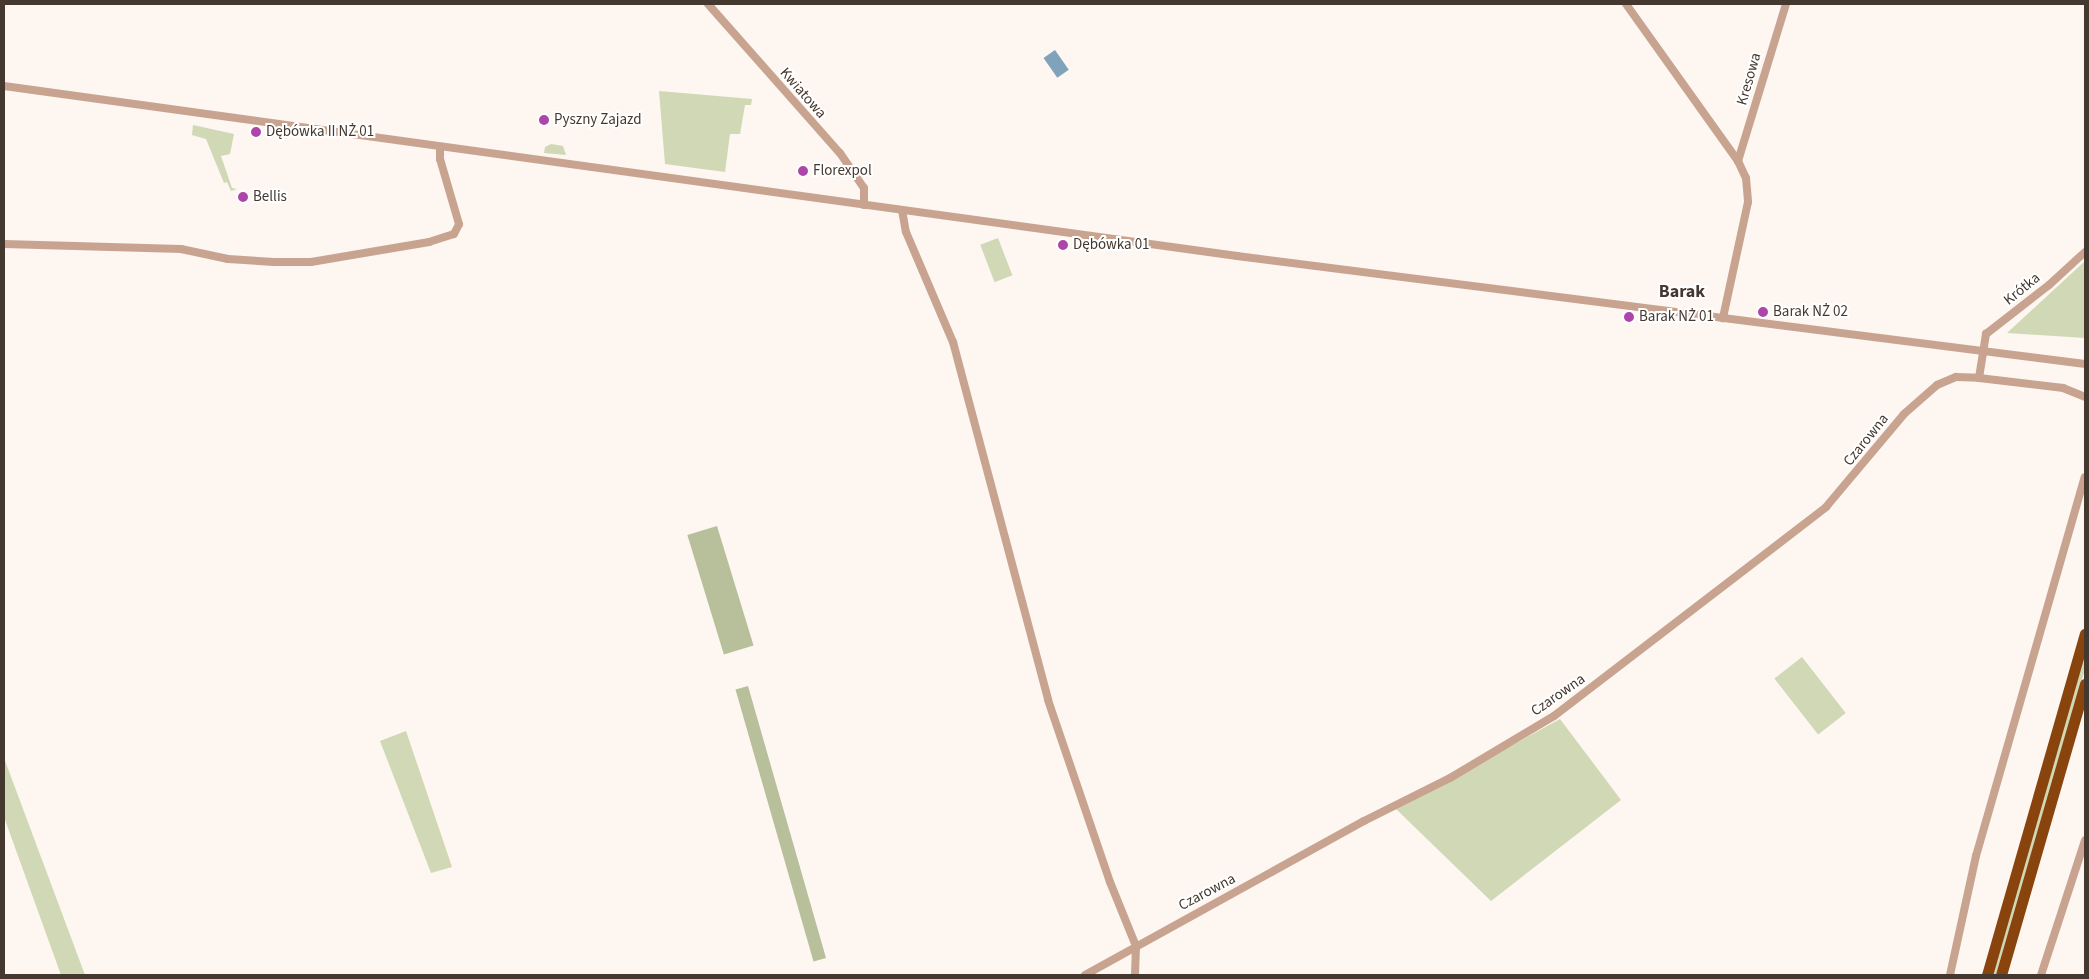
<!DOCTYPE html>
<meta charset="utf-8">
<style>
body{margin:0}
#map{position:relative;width:2089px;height:979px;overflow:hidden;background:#fdf6f1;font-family:"Source Sans 3",sans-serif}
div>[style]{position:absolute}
.green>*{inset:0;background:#d0d8b6;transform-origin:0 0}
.forest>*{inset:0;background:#b7c09a;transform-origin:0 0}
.water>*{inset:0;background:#80a3bc;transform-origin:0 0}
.minor>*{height:8px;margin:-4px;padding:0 4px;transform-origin:4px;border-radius:4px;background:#c8a490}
.highway>*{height:11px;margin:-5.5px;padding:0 5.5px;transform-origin:5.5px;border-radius:5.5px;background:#89430c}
.dots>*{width:14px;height:14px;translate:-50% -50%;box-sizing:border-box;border:2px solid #fff;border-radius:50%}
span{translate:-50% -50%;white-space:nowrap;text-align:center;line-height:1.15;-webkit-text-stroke:4px #fff;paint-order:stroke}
.street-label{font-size:15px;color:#45382e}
.poi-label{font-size:15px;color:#45382e}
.left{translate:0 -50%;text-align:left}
.quarter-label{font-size:18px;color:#45382e;font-weight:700}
.frame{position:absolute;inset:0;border:5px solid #45382e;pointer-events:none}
</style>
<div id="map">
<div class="green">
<i style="clip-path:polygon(659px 91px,752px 99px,751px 105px,745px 105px,740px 134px,730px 134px,725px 172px,665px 164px)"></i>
<i style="clip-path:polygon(193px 125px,234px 134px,230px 154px,221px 156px,232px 188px,237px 189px,231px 191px,227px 182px,224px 183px,206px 139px,192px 135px)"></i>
<i style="clip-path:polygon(551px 144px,563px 146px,566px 155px,544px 153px,545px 147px)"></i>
<i style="left:998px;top:238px;width:40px;height:19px;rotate:69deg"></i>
<i style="clip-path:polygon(2085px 261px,2085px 338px,2007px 333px)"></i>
<i style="clip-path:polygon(2085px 651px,2085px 669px,2013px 922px,1998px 975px,1991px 975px)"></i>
<i style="left:1802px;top:657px;width:71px;height:35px;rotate:52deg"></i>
<i style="clip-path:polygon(1560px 719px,1621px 800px,1491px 901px,1396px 809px)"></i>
<i style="clip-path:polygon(406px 731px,452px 867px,431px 873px,380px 741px)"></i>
<i style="clip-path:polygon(4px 758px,85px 975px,61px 975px,4px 817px)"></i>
</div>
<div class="forest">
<i style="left:717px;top:526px;width:125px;height:31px;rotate:73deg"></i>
<i style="left:748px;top:686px;width:283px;height:13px;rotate:74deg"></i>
</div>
<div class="water">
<i style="left:1055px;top:50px;width:24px;height:14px;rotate:55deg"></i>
</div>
<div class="minor">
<i style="left:708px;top:4px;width:199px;rotate:48.5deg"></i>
<i style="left:840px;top:153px;width:42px;rotate:55.6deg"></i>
<i style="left:864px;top:188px;width:17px;rotate:90deg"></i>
<i style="left:1626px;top:4px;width:193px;rotate:54.5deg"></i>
<i style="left:1738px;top:161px;width:19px;rotate:65deg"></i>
<i style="left:1746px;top:178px;width:24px;rotate:85deg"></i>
<i style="left:1748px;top:202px;width:119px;rotate:102.2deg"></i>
<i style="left:4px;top:86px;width:1245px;rotate:7.85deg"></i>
<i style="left:1237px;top:256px;width:855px;rotate:7.26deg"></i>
<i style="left:1738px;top:161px;width:164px;rotate:-73deg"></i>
<i style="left:902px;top:210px;width:22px;rotate:80deg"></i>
<i style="left:906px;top:232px;width:120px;rotate:66.9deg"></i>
<i style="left:953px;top:342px;width:370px;rotate:75.1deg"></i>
<i style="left:1048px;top:700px;width:192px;rotate:71.2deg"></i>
<i style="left:1110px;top:882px;width:69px;rotate:67.9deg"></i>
<i style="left:1136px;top:946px;width:29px;rotate:92deg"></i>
<i style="left:4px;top:244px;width:177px;rotate:1.6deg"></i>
<i style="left:181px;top:249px;width:48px;rotate:12deg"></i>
<i style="left:228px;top:259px;width:46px;rotate:3.7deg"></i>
<i style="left:274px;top:262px;width:37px"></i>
<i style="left:311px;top:262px;width:120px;rotate:-9.6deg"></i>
<i style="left:429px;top:242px;width:26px;rotate:-18deg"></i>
<i style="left:454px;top:234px;width:11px;rotate:-63deg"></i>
<i style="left:459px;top:224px;width:68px;rotate:-106.3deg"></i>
<i style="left:440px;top:159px;width:12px;rotate:-90deg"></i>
<i style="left:1979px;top:378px;width:45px;rotate:-81deg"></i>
<i style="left:1986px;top:334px;width:80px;rotate:-37.9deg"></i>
<i style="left:2049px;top:285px;width:49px;rotate:-42.5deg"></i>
<i style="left:1085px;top:975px;width:319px;rotate:-28.9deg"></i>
<i style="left:1364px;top:821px;width:96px;rotate:-26.6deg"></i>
<i style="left:1450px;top:778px;width:121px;rotate:-30.8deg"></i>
<i style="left:1554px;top:716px;width:343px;rotate:-37.5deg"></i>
<i style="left:1826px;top:507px;width:121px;rotate:-50deg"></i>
<i style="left:1904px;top:414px;width:44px;rotate:-41.3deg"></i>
<i style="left:1937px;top:385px;width:21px;rotate:-23deg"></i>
<i style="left:1956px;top:377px;width:23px;rotate:2deg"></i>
<i style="left:1979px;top:378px;width:85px;rotate:6.8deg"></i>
<i style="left:2063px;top:388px;width:24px;rotate:22deg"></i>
<i style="left:1950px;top:975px;width:122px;rotate:-77.7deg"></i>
<i style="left:1976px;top:856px;width:394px;rotate:-74deg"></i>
<i style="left:2041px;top:975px;width:142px;rotate:-71.9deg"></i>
</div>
<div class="highway">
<i style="left:1987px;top:975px;width:355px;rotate:-74deg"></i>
<i style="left:2001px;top:975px;width:303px;rotate:-73.9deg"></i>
</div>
<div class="dots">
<i style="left:544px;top:120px;background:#ad46aa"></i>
<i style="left:256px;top:132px;background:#ad46aa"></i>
<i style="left:803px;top:171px;background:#ad46aa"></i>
<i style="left:243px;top:197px;background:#ad46aa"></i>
<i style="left:1063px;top:245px;background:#ad46aa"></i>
<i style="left:1763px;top:312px;background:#ad46aa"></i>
<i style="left:1629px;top:317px;background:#ad46aa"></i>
</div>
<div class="street-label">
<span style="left:1749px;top:79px;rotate:-74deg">Kresowa</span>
<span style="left:803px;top:93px;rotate:49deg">Kwiatowa</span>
<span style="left:2022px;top:289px;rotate:-39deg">Krótka</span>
<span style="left:1866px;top:440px;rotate:-51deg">Czarowna</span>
<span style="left:1558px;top:695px;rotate:-35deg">Czarowna</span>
<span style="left:1207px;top:892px;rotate:-28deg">Czarowna</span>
</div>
<div class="poi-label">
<span class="left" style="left:554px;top:120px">Pyszny Zajazd</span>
<span class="left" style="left:266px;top:132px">Dębówka II NŻ 01</span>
<span class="left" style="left:813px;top:171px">Florexpol</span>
<span class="left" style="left:253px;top:197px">Bellis</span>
<span class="left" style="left:1073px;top:245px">Dębówka 01</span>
<span class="left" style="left:1773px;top:312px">Barak NŻ 02</span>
<span class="left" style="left:1639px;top:317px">Barak NŻ 01</span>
</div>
<div class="quarter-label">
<span style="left:1682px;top:292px">Barak</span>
</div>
<div class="frame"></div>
</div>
